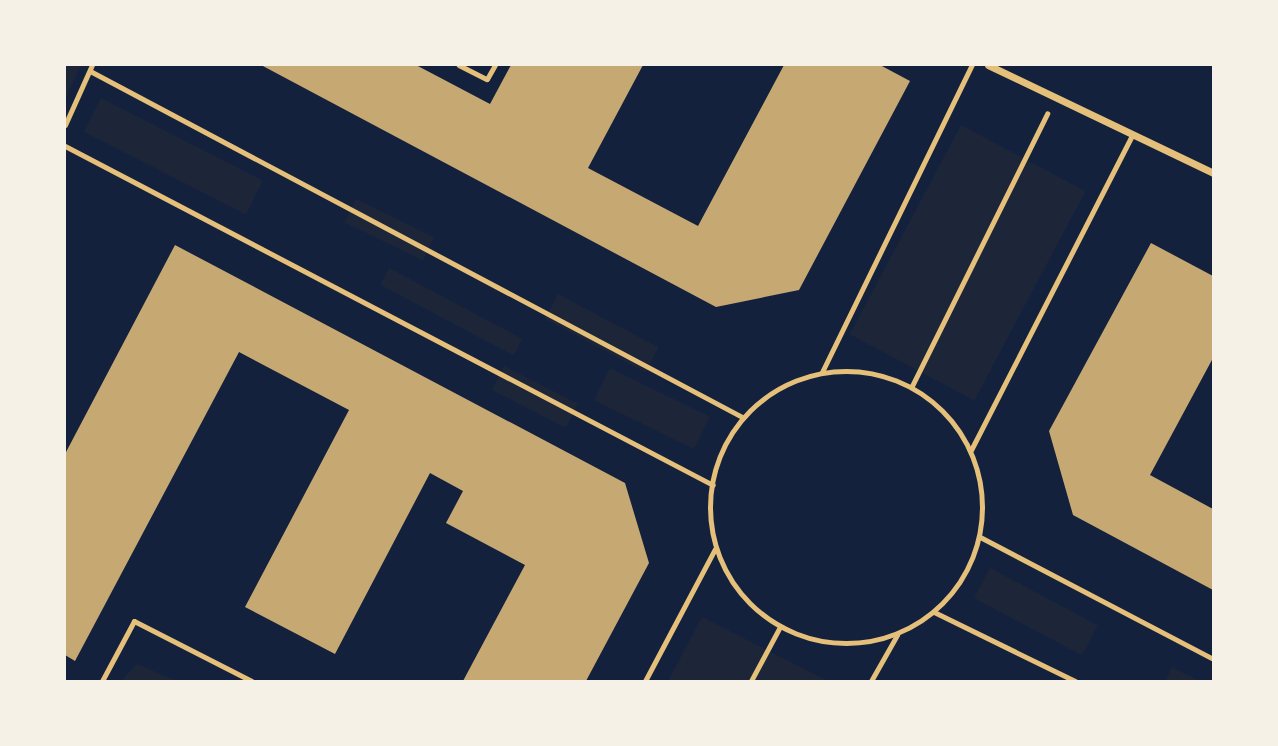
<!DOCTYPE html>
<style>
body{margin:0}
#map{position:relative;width:1278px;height:746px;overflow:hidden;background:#14213d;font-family:"Alegreya Sans",sans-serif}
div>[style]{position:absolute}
.green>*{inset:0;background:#1d2539;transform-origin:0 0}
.building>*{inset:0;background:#c6a872}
.path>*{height:4.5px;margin:-2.25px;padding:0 2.25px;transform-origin:2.25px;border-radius:2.25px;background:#e5c07b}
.service>*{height:5px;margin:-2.5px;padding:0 2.5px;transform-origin:2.5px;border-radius:2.5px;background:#e5c07b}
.service>.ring{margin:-2.5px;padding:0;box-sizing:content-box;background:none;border:5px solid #e5c07b;border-radius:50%}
.minor>*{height:7px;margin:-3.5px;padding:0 3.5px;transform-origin:3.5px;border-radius:3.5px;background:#e5c07b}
span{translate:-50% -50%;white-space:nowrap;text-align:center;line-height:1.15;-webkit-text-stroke:7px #f6f1e7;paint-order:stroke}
.frame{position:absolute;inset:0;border:66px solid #f6f1e7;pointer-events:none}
</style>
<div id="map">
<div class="green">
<i style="clip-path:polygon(65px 65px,81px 65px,65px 100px)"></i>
<i style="left:101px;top:98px;width:182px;height:38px;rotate:27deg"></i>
<i style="left:961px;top:125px;width:141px;height:237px;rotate:28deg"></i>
<i style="left:356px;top:199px;width:87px;height:26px;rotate:26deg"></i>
<i style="left:389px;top:268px;width:151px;height:19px;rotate:28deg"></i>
<i style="left:558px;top:294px;width:114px;height:28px;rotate:28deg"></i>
<i style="left:504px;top:366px;width:83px;height:27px;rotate:27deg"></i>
<i style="left:610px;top:368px;width:111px;height:36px;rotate:26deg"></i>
<i style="left:990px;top:568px;width:122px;height:34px;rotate:28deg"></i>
<i style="clip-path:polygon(702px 617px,828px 681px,668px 681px)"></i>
<i style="clip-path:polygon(137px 664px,177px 681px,121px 681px)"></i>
<i style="clip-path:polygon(1172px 667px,1199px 681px,1165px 681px)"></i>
</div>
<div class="building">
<i style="clip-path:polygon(261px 65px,416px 65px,490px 104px,511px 65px,643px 65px,588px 168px,698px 226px,784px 65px,880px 65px,910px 81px,799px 290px,716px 307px)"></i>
<i style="clip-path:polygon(1151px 243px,1213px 276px,1213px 358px,1150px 475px,1213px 509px,1213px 590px,1073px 515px,1049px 431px)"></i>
<i style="clip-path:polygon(175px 245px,625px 483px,649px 563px,586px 681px,463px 681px,525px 565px,446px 523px,463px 491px,430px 473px,335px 654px,245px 607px,349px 410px,239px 352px,75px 661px,65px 655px,65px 454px)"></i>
</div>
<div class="path">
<i style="left:459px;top:65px;width:31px;rotate:27deg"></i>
<i style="left:487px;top:79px;width:16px;rotate:-60deg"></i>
<i style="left:912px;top:386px;width:304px;rotate:-63.6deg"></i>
<i style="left:751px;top:681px;width:61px;rotate:-61.8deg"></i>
</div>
<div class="service">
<i style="left:90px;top:71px;width:738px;rotate:27.95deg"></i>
<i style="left:65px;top:125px;width:66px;rotate:-65.8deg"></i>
<i style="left:65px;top:146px;width:731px;rotate:27.62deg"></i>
<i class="ring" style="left:710px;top:371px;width:267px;height:267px"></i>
<i style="left:822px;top:372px;width:342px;rotate:-64deg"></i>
<i style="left:971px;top:450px;width:353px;rotate:-62.9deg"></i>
<i style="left:980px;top:537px;width:263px;rotate:27.6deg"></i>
<i style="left:934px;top:612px;width:157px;rotate:26.1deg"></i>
<i style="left:102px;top:681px;width:68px;rotate:-61.9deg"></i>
<i style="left:134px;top:621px;width:132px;rotate:27deg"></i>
<i style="left:645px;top:681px;width:149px;rotate:-62.1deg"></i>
<i style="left:871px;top:681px;width:53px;rotate:-60.5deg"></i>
</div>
<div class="minor">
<i style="left:988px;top:65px;width:250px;rotate:25.6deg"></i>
</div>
<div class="frame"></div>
</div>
